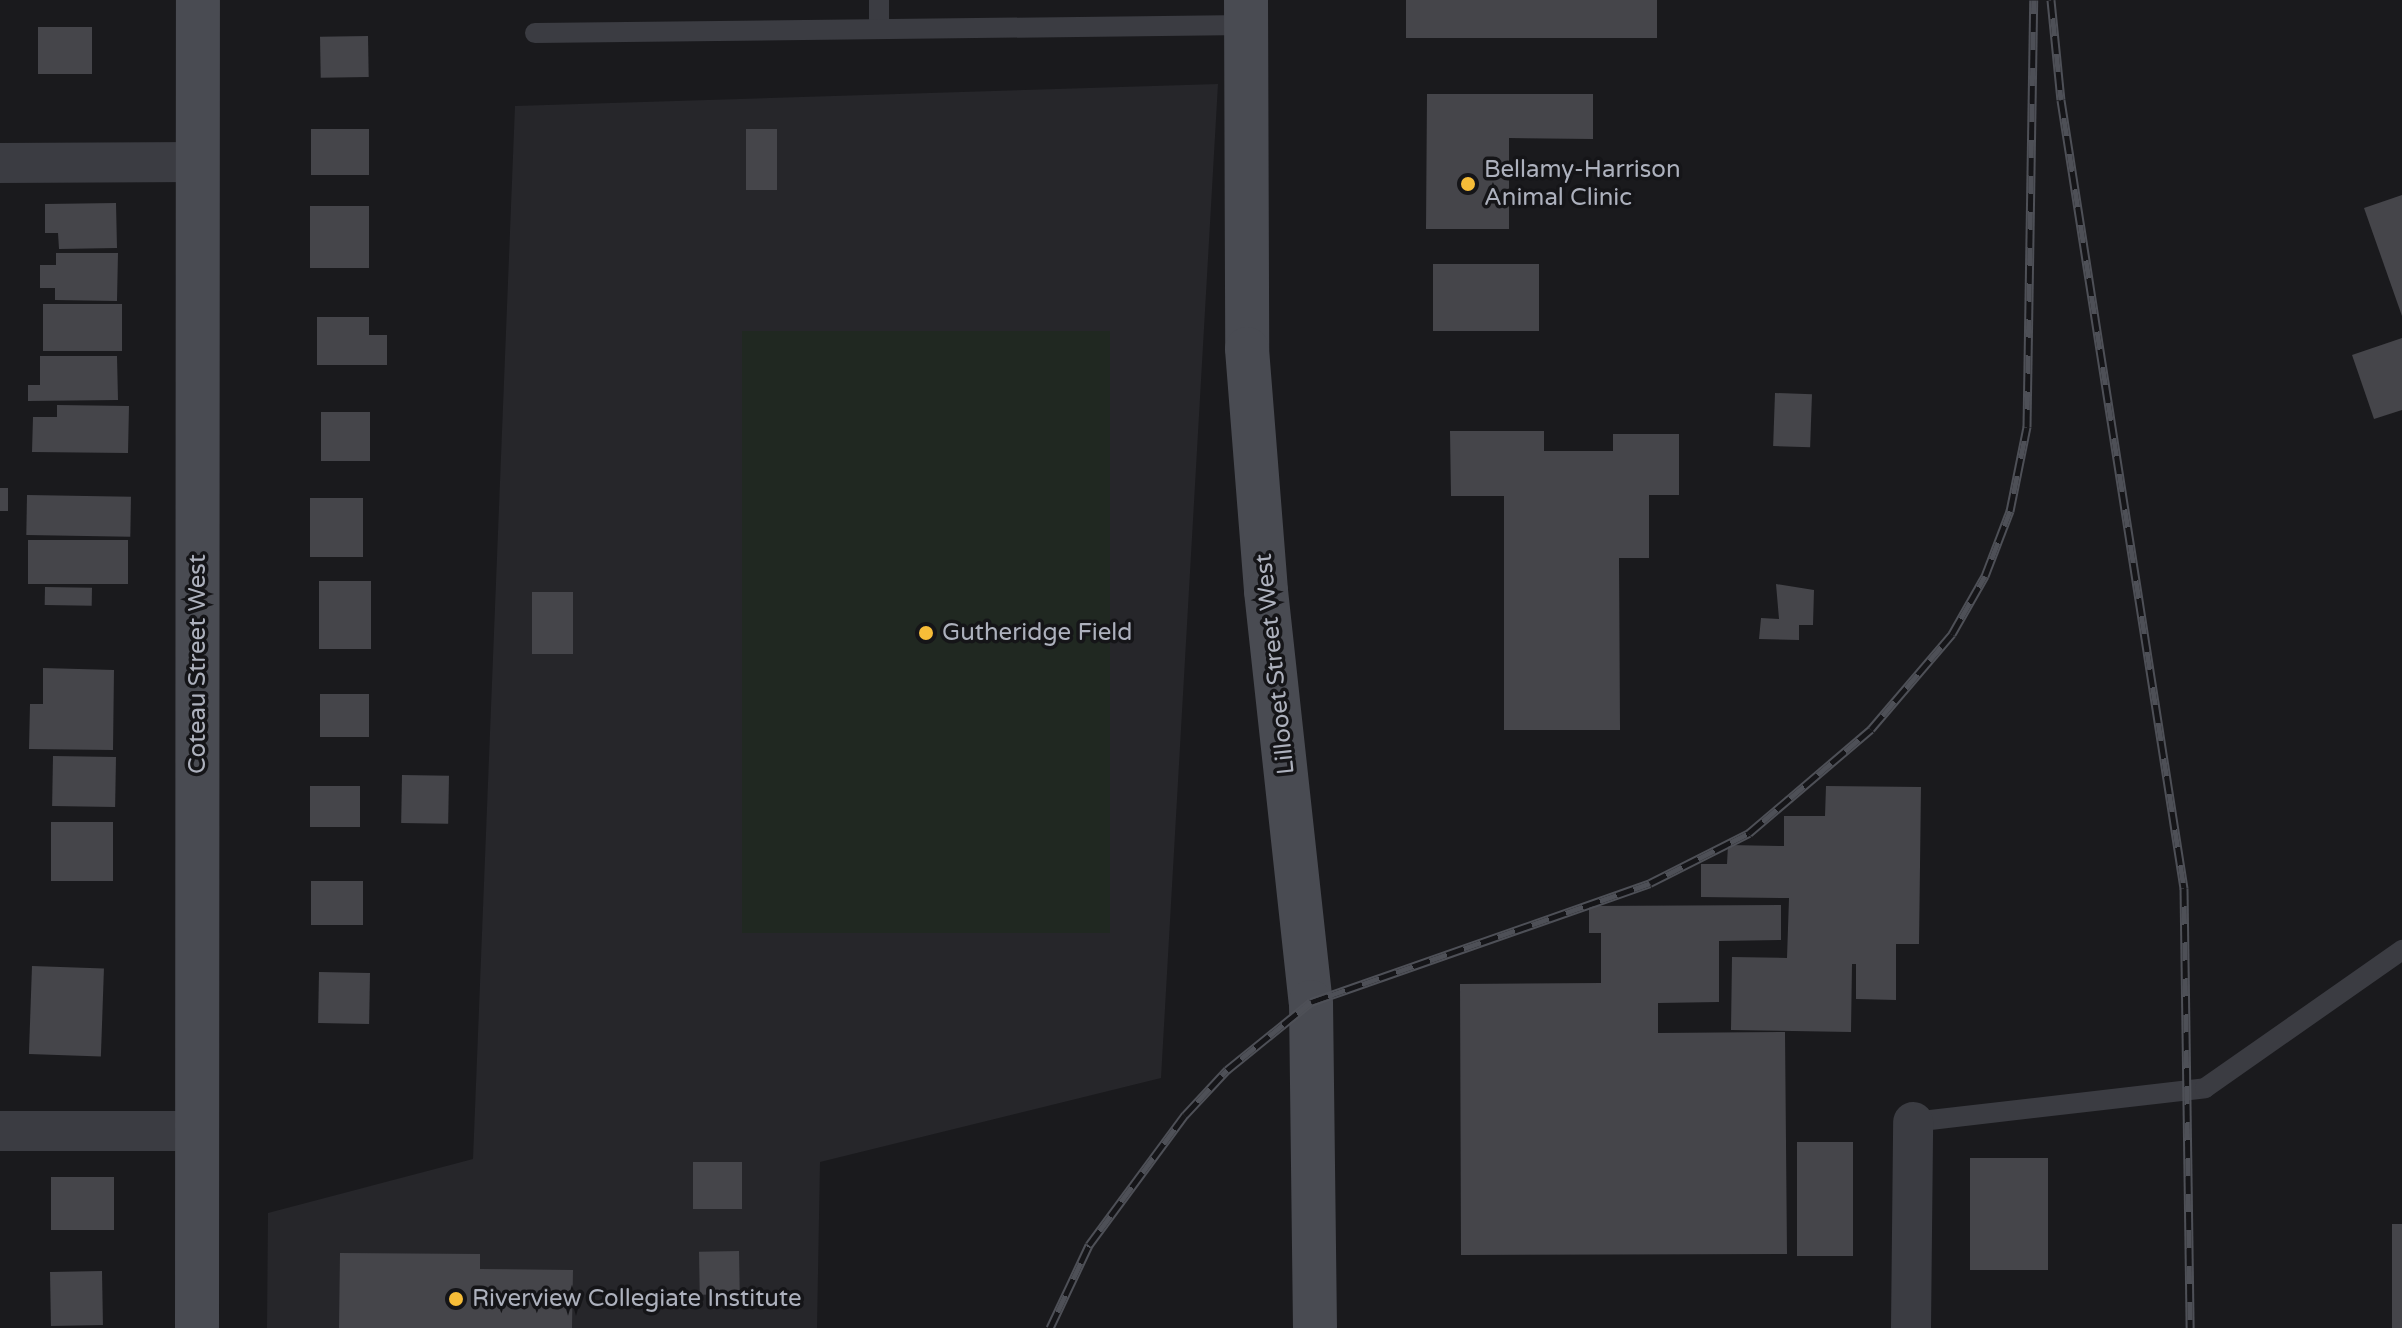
<!DOCTYPE html>
<style>
body{margin:0}
#map{position:relative;width:2402px;height:1328px;overflow:hidden;background:#1a1a1d;font-family:"Varela Round",sans-serif}
div>[style]{position:absolute}
.built>*{inset:0;background:#26262a}
.green>*{inset:0;background:#202821;transform-origin:0 0}
.building>*{inset:0;background:#45454a;transform-origin:0 0}
.lane>*{height:20px;margin:-10px;padding:0 10px;transform-origin:10px;border-radius:10px;background:#3b3c42}
.street>*{height:40px;margin:-20px;padding:0 20px;transform-origin:20px;border-radius:20px;background:#3b3c42}
.secondary>*{height:44px;margin:-22px;padding:0 22px;transform-origin:22px;border-radius:22px;background:#494b52}
.rail>*{height:9px;margin-top:-4.5px;transform-origin:0;background:repeating-linear-gradient(90deg,#151518 0 18px,#4e5057 0 36px);box-sizing:border-box;border-block:2px solid #4e5057}
.dots>*{width:22px;height:22px;translate:-50% -50%;box-sizing:border-box;border:4px solid #151518;border-radius:50%}
span{translate:-50% -50%;white-space:nowrap;text-align:center;line-height:1.15;-webkit-text-stroke:7px #151518;paint-order:stroke}
.poi-label{font-size:24px;color:#adb1bd}
.left{translate:0 -50%;text-align:left}
.street-label{font-size:24px;color:#adb1bd}
</style>
<div id="map">
<div class="built">
<i style="clip-path:polygon(1218px 84px,1161px 1078px,820px 1162px,817px 1328px,267px 1328px,268px 1213px,473px 1159px,515px 106px)"></i>
</div>
<div class="green">
<i style="left:742px;top:331px;width:368px;height:602px"></i>
</div>
<div class="building">
<i style="left:1406px;top:0;width:251px;height:38px"></i>
<i style="left:38px;top:27px;width:54px;height:47px"></i>
<i style="left:368px;top:36px;width:41px;height:48px;rotate:89deg"></i>
<i style="clip-path:polygon(1427px 94px,1593px 94px,1593px 139px,1509px 138px,1509px 229px,1426px 229px)"></i>
<i style="left:311px;top:129px;width:58px;height:46px"></i>
<i style="left:777px;top:129px;width:61px;height:31px;rotate:90deg"></i>
<i style="clip-path:polygon(2402px 195px,2402px 316px,2364px 208px)"></i>
<i style="clip-path:polygon(116px 203px,117px 248px,59px 249px,58px 233px,45px 233px,45px 204px)"></i>
<i style="left:369px;top:206px;width:62px;height:59px;rotate:90deg"></i>
<i style="clip-path:polygon(56px 253px,118px 253px,117px 301px,55px 300px,55px 288px,40px 288px,40px 265px,56px 265px)"></i>
<i style="left:1539px;top:264px;width:67px;height:106px;rotate:90deg"></i>
<i style="left:43px;top:304px;width:79px;height:47px"></i>
<i style="clip-path:polygon(317px 317px,369px 317px,369px 335px,387px 335px,387px 365px,317px 365px)"></i>
<i style="clip-path:polygon(2402px 338px,2402px 410px,2374px 419px,2352px 355px)"></i>
<i style="clip-path:polygon(40px 356px,117px 356px,118px 400px,28px 401px,28px 385px,40px 385px)"></i>
<i style="left:1775px;top:393px;width:37px;height:53px;rotate:2deg"></i>
<i style="clip-path:polygon(57px 405px,129px 406px,128px 453px,32px 452px,33px 417px,57px 417px)"></i>
<i style="left:321px;top:412px;width:49px;height:49px"></i>
<i style="clip-path:polygon(1450px 431px,1544px 431px,1544px 451px,1613px 451px,1613px 434px,1679px 434px,1679px 495px,1649px 495px,1649px 558px,1619px 558px,1620px 730px,1504px 730px,1504px 496px,1451px 496px)"></i>
<i style="left:0;top:488px;width:8px;height:23px"></i>
<i style="left:27px;top:495px;width:104px;height:40px;rotate:1deg"></i>
<i style="left:310px;top:498px;width:53px;height:59px"></i>
<i style="left:28px;top:540px;width:100px;height:44px"></i>
<i style="left:319px;top:581px;width:52px;height:68px"></i>
<i style="clip-path:polygon(1776px 584px,1814px 590px,1813px 625px,1799px 625px,1799px 640px,1759px 639px,1761px 618px,1779px 619px)"></i>
<i style="left:45px;top:587px;width:47px;height:18px;rotate:1deg"></i>
<i style="left:532px;top:592px;width:41px;height:62px"></i>
<i style="clip-path:polygon(43px 668px,114px 670px,113px 750px,29px 749px,30px 704px,43px 704px)"></i>
<i style="left:320px;top:694px;width:49px;height:43px"></i>
<i style="left:53px;top:756px;width:63px;height:50px;rotate:1deg"></i>
<i style="left:402px;top:775px;width:47px;height:48px;rotate:1deg"></i>
<i style="left:310px;top:786px;width:50px;height:41px"></i>
<i style="clip-path:polygon(1826px 786px,1921px 787px,1919px 944px,1896px 944px,1896px 1000px,1856px 999px,1856px 964px,1852px 964px,1851px 1032px,1731px 1030px,1732px 957px,1787px 958px,1789px 898px,1701px 897px,1701px 864px,1727px 864px,1728px 845px,1784px 846px,1784px 816px,1825px 816px)"></i>
<i style="left:51px;top:822px;width:62px;height:59px"></i>
<i style="left:363px;top:881px;width:44px;height:52px;rotate:90deg"></i>
<i style="clip-path:polygon(1781px 905px,1781px 940px,1719px 941px,1719px 1002px,1658px 1003px,1658px 1033px,1785px 1032px,1787px 1254px,1461px 1255px,1460px 984px,1601px 983px,1601px 933px,1589px 933px,1589px 906px)"></i>
<i style="left:32px;top:966px;width:72px;height:88px;rotate:2deg"></i>
<i style="left:319px;top:972px;width:51px;height:51px;rotate:1deg"></i>
<i style="left:1797px;top:1142px;width:56px;height:114px"></i>
<i style="left:1970px;top:1158px;width:78px;height:112px"></i>
<i style="left:742px;top:1162px;width:47px;height:49px;rotate:90deg"></i>
<i style="left:51px;top:1177px;width:63px;height:53px"></i>
<i style="left:2392px;top:1224px;width:10px;height:104px"></i>
<i style="left:739px;top:1251px;width:43px;height:40px;rotate:89deg"></i>
<i style="clip-path:polygon(340px 1253px,480px 1254px,480px 1269px,573px 1270px,572px 1328px,339px 1328px)"></i>
<i style="left:102px;top:1271px;width:54px;height:52px;rotate:89deg"></i>
</div>
<div class="lane">
<i style="left:879px;top:29px;width:29px;rotate:-90deg"></i>
<i style="left:535px;top:33px;width:711px;rotate:-0.64deg"></i>
<i style="left:1913px;top:1122px;width:294px;rotate:-6.6deg"></i>
<i style="left:2205px;top:1088px;width:241px;rotate:-35deg"></i>
</div>
<div class="street">
<i style="left:0;top:163px;width:198px;rotate:-0.3deg"></i>
<i style="left:0;top:1131px;width:197px"></i>
<i style="left:1911px;top:1328px;width:206px;rotate:-89.4deg"></i>
</div>
<div class="secondary">
<i style="left:1246px;top:0;width:349px;rotate:89.8deg"></i>
<i style="left:1247px;top:349px;width:243px;rotate:85.5deg"></i>
<i style="left:1266px;top:591px;width:413px;rotate:83.8deg"></i>
<i style="left:1311px;top:1002px;width:326px;rotate:89.3deg"></i>
<i style="left:197px;top:1328px;width:1328px;rotate:-89.96deg"></i>
</div>
<div class="rail">
<i style="left:2051px;top:0;width:100px;rotate:84.3deg"></i>
<i style="left:2061px;top:100px;width:798px;rotate:81.13deg"></i>
<i style="left:2184px;top:888px;width:440px;rotate:89.2deg"></i>
<i style="left:1050px;top:1328px;width:92px;rotate:-64.8deg"></i>
<i style="left:1089px;top:1245px;width:162px;rotate:-53.6deg"></i>
<i style="left:1185px;top:1115px;width:62px;rotate:-47deg"></i>
<i style="left:1227px;top:1070px;width:108px;rotate:-39deg"></i>
<i style="left:1311px;top:1002px;width:359px;rotate:-19.3deg"></i>
<i style="left:1650px;top:883px;width:111px;rotate:-26.8deg"></i>
<i style="left:1749px;top:833px;width:160px;rotate:-40.4deg"></i>
<i style="left:1871px;top:729px;width:125px;rotate:-49.5deg"></i>
<i style="left:1952px;top:634px;width:67px;rotate:-60.4deg"></i>
<i style="left:1985px;top:576px;width:70px;rotate:-69deg"></i>
<i style="left:2010px;top:511px;width:86px;rotate:-78.6deg"></i>
<i style="left:2027px;top:427px;width:427px;rotate:-89.1deg"></i>
</div>
<div class="dots">
<i style="left:1468px;top:184px;background:#f7bd38"></i>
<i style="left:926px;top:633px;background:#f7bd38"></i>
<i style="left:456px;top:1299px;background:#f7bd38"></i>
</div>
<div class="poi-label">
<span class="left" style="left:1484px;top:184px">Bellamy-Harrison<br>Animal Clinic</span>
<span class="left" style="left:942px;top:633px">Gutheridge Field</span>
<span class="left" style="left:472px;top:1299px">Riverview Collegiate Institute</span>
</div>
<div class="street-label">
<span style="left:198px;top:664px;rotate:-90deg">Coteau Street West</span>
<span style="left:1275px;top:664px;rotate:-96deg">Lillooet Street West</span>
</div>
</div>
